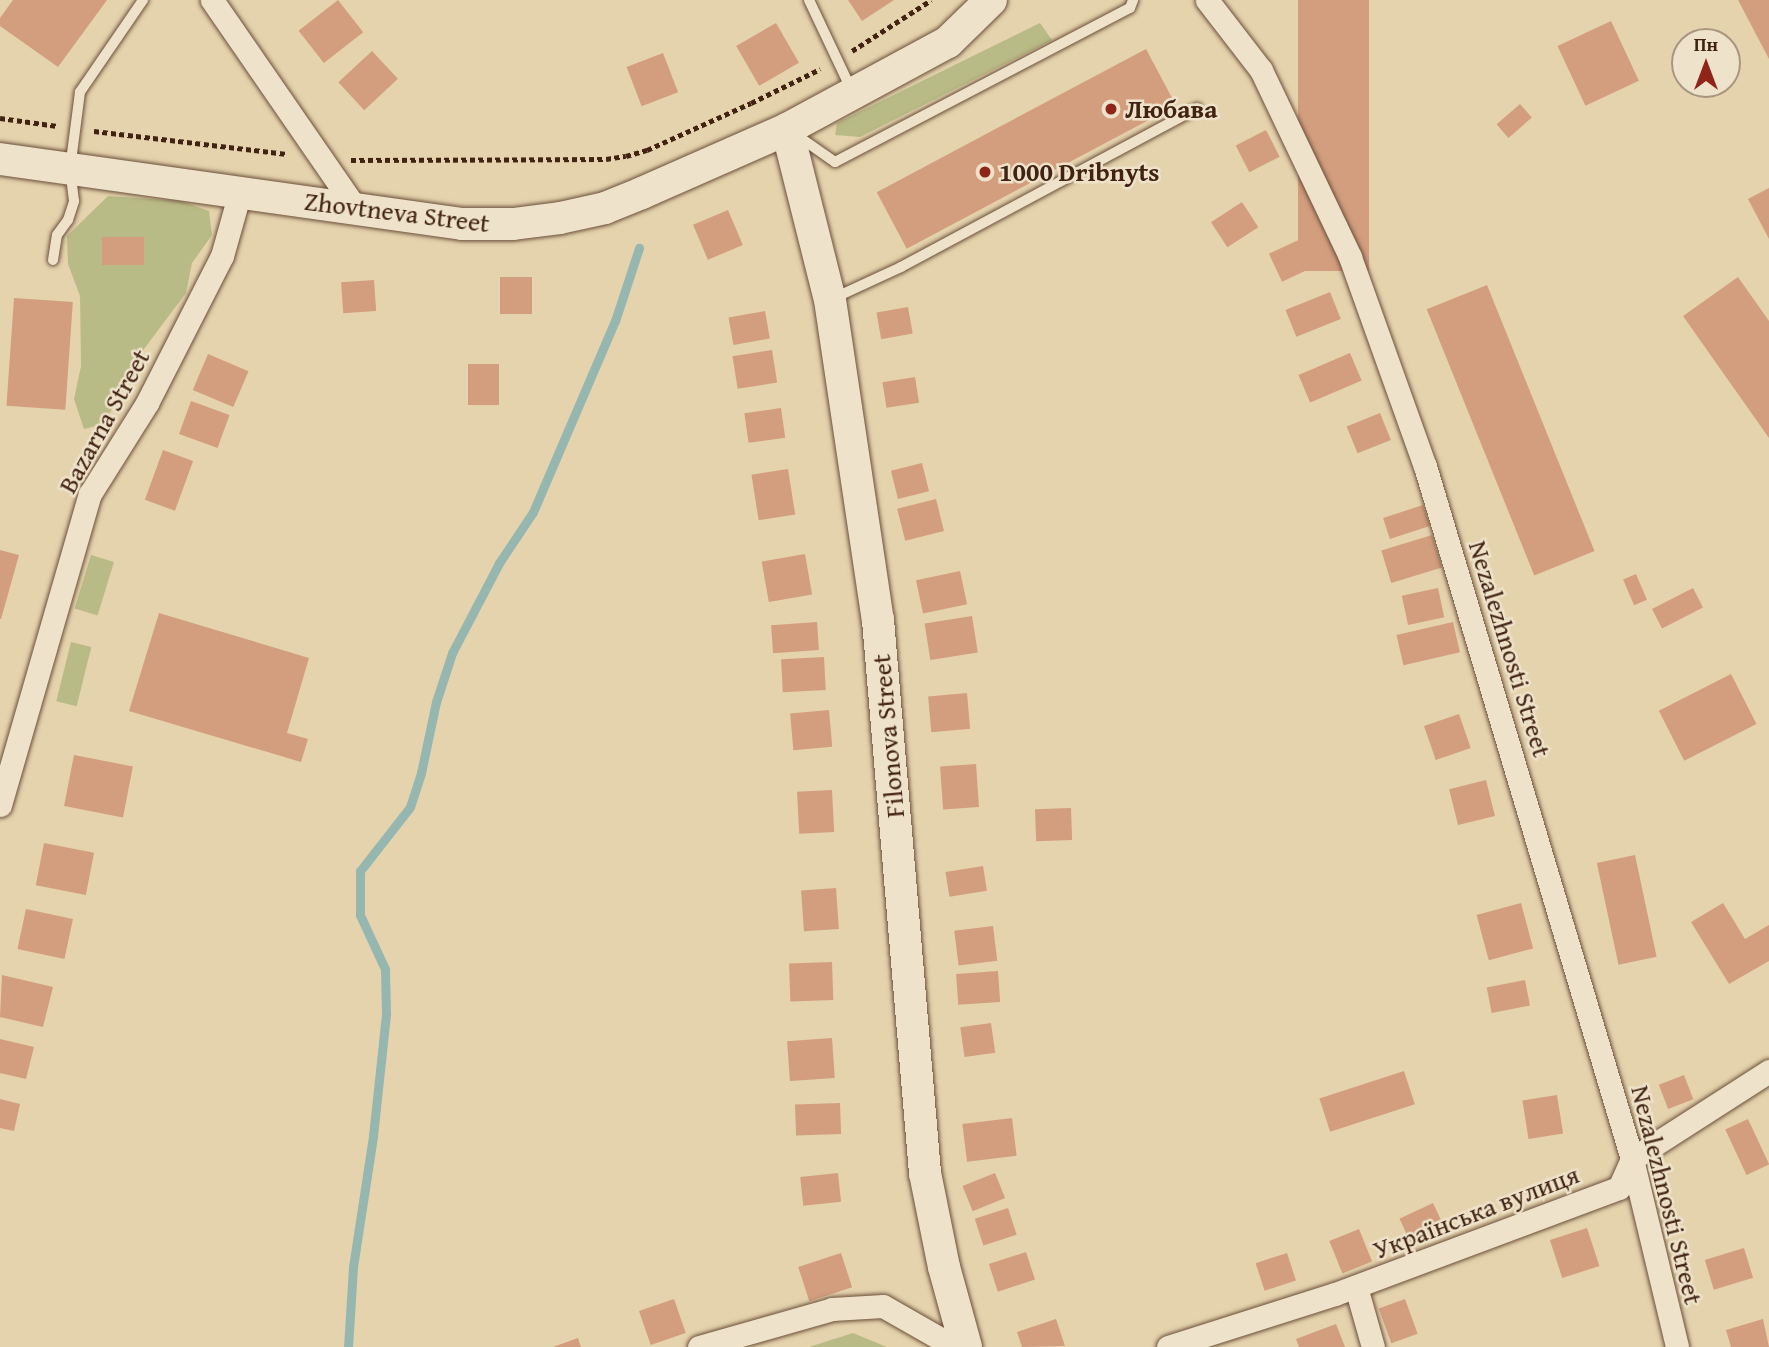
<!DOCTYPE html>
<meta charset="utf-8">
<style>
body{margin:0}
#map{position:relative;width:1769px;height:1347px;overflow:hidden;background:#e5d3ad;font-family:"Gentium Book Plus",serif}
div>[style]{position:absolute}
.green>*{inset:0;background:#b9bb86;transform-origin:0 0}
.stream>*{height:9px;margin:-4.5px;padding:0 4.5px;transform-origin:4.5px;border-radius:4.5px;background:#96b7b0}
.building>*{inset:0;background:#d39e7e;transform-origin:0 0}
.path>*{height:4.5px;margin-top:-2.25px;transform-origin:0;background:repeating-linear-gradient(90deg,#422313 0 5px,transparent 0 8.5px)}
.roads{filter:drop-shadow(0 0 2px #6b4f3a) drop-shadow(0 0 2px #6b4f3a)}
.lane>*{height:10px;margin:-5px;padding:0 5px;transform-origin:5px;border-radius:5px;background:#eee2ca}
.street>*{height:23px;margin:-11.5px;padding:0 11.5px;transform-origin:11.5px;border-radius:11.5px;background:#eee2ca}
.secondary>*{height:32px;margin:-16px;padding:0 16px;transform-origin:16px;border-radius:16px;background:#eee2ca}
.dots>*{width:19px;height:19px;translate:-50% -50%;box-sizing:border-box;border:4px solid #eee2ca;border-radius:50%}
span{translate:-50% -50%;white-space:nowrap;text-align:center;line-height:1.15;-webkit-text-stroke:5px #eee2ca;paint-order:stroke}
.poi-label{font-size:26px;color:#422313;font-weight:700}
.left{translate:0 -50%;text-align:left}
.street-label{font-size:26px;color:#422313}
.north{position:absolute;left:1671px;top:28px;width:70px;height:70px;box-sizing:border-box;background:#eee2ca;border:2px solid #a99681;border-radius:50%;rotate:0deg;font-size:19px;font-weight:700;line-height:28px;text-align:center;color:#422313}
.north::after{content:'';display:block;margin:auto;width:24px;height:32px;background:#8f2418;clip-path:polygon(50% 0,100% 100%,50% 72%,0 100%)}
</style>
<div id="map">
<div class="green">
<i style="clip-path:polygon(1040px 23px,1052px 40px,860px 137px,835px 135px,837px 123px)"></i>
<i style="clip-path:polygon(108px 196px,181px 201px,209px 211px,212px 235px,192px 263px,186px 293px,144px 349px,104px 424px,84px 429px,74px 399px,81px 366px,80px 296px,68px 264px,67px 236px)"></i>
<i style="left:91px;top:555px;width:24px;height:56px;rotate:17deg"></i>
<i style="left:71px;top:642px;width:21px;height:61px;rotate:14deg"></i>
<i style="clip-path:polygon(853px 1333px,887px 1347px,809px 1347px)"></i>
</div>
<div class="stream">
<i style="left:348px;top:1347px;width:80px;rotate:-86.4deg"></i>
<i style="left:353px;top:1267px;width:133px;rotate:-81.3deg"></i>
<i style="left:373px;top:1136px;width:123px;rotate:-83.9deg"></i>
<i style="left:386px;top:1014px;width:45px;rotate:-91.3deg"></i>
<i style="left:385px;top:969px;width:60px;rotate:-114.8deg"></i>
<i style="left:360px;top:915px;width:44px;rotate:-90deg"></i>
<i style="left:360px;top:871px;width:81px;rotate:-52deg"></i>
<i style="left:410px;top:807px;width:36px;rotate:-72deg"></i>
<i style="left:421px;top:773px;width:73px;rotate:-78.1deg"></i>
<i style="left:436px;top:702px;width:52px;rotate:-71.9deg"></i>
<i style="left:452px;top:653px;width:102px;rotate:-62.4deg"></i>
<i style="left:499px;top:563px;width:61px;rotate:-56.3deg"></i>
<i style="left:533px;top:512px;width:208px;rotate:-66.8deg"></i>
<i style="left:615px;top:321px;width:77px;rotate:-71.8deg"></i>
</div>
<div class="building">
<i style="clip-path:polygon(13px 0,107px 0,58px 67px,0 26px,0 18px)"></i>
<i style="left:338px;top:0;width:41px;height:50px;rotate:52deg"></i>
<i style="clip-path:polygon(848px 0,894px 0,862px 21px)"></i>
<i style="left:1298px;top:0;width:71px;height:271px"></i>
<i style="clip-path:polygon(1738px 0,1769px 0,1769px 59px)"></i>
<i style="left:1611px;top:21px;width:66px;height:59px;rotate:65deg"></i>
<i style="left:776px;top:23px;width:46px;height:46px;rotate:60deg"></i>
<i style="left:1146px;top:49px;width:64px;height:305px;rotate:62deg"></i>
<i style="left:372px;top:51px;width:38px;height:46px;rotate:47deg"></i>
<i style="left:663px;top:53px;width:42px;height:39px;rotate:69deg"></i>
<i style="left:1520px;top:104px;width:18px;height:31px;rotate:49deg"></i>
<i style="left:1266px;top:130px;width:30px;height:34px;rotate:63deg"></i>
<i style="clip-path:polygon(1769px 188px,1769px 239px,1748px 199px)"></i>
<i style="left:1242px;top:202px;width:30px;height:37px;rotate:57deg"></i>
<i style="left:728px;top:210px;width:38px;height:38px;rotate:67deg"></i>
<i style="left:1307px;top:236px;width:31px;height:42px;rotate:65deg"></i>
<i style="left:102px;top:237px;width:42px;height:28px"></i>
<i style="left:500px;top:277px;width:32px;height:37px"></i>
<i style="clip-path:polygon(1738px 277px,1769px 321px,1769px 438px,1683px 316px)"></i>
<i style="left:374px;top:280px;width:31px;height:33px;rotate:86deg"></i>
<i style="left:1487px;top:285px;width:287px;height:65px;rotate:68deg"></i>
<i style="left:1330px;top:292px;width:29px;height:48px;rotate:68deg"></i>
<i style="left:14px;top:298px;width:59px;height:108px;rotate:4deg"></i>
<i style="left:908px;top:307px;width:27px;height:32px;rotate:80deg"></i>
<i style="left:765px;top:311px;width:28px;height:37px;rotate:80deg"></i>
<i style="left:772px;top:350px;width:33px;height:40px;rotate:81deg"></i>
<i style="left:1350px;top:353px;width:30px;height:56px;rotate:67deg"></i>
<i style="left:208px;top:354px;width:44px;height:39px;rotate:23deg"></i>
<i style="left:468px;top:364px;width:31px;height:41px"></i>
<i style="left:915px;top:377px;width:26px;height:33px;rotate:81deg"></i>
<i style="left:191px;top:401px;width:41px;height:35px;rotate:20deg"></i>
<i style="left:781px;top:408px;width:30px;height:37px;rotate:82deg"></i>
<i style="left:1380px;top:413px;width:29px;height:36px;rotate:68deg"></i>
<i style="left:163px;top:450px;width:32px;height:53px;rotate:20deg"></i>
<i style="left:922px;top:463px;width:29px;height:32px;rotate:76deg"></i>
<i style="left:788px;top:469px;width:46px;height:37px;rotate:81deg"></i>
<i style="left:936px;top:499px;width:33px;height:40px;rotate:76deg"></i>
<i style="left:1423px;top:505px;width:22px;height:42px;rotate:72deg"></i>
<i style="left:1432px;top:535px;width:34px;height:53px;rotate:73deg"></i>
<i style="clip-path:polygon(0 550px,19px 555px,1px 619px,0 619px)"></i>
<i style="left:805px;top:554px;width:41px;height:44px;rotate:80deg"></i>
<i style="left:960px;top:571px;width:34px;height:45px;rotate:78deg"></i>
<i style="left:1636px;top:574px;width:28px;height:14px;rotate:67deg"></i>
<i style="left:1438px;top:588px;width:30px;height:37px;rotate:78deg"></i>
<i style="left:1693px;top:588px;width:22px;height:46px;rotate:63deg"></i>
<i style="clip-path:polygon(159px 613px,309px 658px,287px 733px,308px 739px,301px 762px,129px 711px)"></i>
<i style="left:972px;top:616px;width:37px;height:48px;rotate:81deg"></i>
<i style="left:817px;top:622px;width:28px;height:46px;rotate:86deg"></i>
<i style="left:1453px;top:622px;width:31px;height:58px;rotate:77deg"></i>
<i style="left:824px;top:657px;width:33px;height:43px;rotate:87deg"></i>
<i style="left:1731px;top:674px;width:56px;height:81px;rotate:63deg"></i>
<i style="left:967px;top:693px;width:36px;height:39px;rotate:85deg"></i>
<i style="left:829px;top:710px;width:37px;height:39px;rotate:85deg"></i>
<i style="left:1459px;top:714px;width:36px;height:37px;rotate:71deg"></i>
<i style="left:74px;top:755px;width:60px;height:52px;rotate:11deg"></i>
<i style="left:976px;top:764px;width:43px;height:36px;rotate:86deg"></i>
<i style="left:1486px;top:780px;width:37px;height:38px;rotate:76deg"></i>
<i style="left:832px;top:790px;width:42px;height:35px;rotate:87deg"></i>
<i style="left:1071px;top:808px;width:32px;height:36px;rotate:88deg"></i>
<i style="left:44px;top:843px;width:51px;height:43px;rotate:11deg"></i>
<i style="left:1635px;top:855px;width:104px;height:39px;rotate:78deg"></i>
<i style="left:983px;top:866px;width:25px;height:38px;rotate:81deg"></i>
<i style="left:836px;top:888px;width:41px;height:35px;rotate:86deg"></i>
<i style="left:1521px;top:903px;width:47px;height:46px;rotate:75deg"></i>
<i style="clip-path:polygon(1723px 903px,1745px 939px,1769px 925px,1769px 961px,1729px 984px,1691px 922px)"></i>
<i style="left:26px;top:909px;width:48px;height:41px;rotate:12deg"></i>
<i style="left:993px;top:926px;width:35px;height:39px;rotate:83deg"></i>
<i style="left:832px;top:962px;width:38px;height:43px;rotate:88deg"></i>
<i style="left:998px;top:971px;width:31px;height:42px;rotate:86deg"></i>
<i style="clip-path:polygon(2px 975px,53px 987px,43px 1027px,0 1017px)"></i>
<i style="left:1525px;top:980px;width:26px;height:39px;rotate:79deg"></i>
<i style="left:991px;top:1023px;width:30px;height:31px;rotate:82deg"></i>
<i style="left:832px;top:1038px;width:40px;height:45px;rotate:86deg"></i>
<i style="clip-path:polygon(0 1039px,34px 1047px,26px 1079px,0 1073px)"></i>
<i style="left:1404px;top:1071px;width:35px;height:89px;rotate:72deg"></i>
<i style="left:1684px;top:1075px;width:26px;height:27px;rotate:69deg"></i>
<i style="left:1557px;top:1095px;width:39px;height:35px;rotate:81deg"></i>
<i style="clip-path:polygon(0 1099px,20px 1104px,14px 1131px,0 1128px)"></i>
<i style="left:840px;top:1103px;width:31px;height:45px;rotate:88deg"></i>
<i style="left:1012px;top:1118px;width:38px;height:50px;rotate:83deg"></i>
<i style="left:1748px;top:1119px;width:50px;height:25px;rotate:65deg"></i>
<i style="left:838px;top:1173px;width:29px;height:38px;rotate:84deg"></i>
<i style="left:995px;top:1173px;width:27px;height:35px;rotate:68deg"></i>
<i style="left:1433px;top:1203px;width:29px;height:37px;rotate:65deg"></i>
<i style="left:1008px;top:1208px;width:28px;height:35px;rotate:72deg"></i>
<i style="left:1587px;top:1228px;width:40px;height:39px;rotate:72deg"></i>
<i style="left:1359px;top:1229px;width:35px;height:32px;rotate:68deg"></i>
<i style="left:1744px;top:1248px;width:31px;height:41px;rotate:73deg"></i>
<i style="left:1026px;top:1252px;width:29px;height:39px;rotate:72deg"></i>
<i style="left:841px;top:1253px;width:36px;height:45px;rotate:72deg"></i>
<i style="left:1287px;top:1253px;width:29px;height:33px;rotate:72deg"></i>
<i style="left:674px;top:1299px;width:36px;height:37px;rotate:71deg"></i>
<i style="left:1405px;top:1299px;width:37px;height:28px;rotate:70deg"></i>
<i style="clip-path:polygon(1056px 1319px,1065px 1346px,1022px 1347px,1017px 1332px)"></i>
<i style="clip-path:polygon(1763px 1319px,1769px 1347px,1731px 1347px,1726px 1330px)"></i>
<i style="clip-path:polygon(1336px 1324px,1345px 1347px,1299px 1347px,1296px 1339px)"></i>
<i style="clip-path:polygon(578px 1338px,581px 1347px,553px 1347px)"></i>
</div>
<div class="path">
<i style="left:852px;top:51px;width:94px;rotate:-32.8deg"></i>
<i style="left:0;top:118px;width:58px;rotate:8deg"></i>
<i style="left:94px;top:131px;width:194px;rotate:6.8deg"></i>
<i style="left:351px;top:160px;width:255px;rotate:-0.2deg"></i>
<i style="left:606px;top:159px;width:20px;rotate:-9deg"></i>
<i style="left:626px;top:156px;width:22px;rotate:-16deg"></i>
<i style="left:647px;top:150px;width:114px;rotate:-24.3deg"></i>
<i style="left:751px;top:103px;width:77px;rotate:-26.2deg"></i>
</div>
<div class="roads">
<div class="lane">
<i style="left:809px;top:0;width:98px;rotate:64.7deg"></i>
<i style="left:795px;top:134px;width:49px;rotate:35deg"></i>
<i style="left:835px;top:162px;width:333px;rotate:-27.6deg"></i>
<i style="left:1130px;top:8px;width:9px;rotate:-69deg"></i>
<i style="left:53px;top:260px;width:25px;rotate:-81deg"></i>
<i style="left:57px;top:235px;width:19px;rotate:-54deg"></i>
<i style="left:68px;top:220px;width:20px;rotate:-72deg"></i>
<i style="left:74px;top:201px;width:32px;rotate:-97deg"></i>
<i style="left:70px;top:169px;width:78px;rotate:-82.6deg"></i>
<i style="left:80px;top:92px;width:112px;rotate:-55.6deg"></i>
<i style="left:834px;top:298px;width:74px;rotate:-24.8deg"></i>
<i style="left:901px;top:267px;width:336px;rotate:-28.2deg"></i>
</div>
<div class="street">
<i style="left:212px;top:0;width:254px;rotate:55.4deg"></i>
<i style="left:1207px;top:0;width:88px;rotate:52.4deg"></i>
<i style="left:1261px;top:70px;width:207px;rotate:64.5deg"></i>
<i style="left:1350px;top:257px;width:222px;rotate:70.3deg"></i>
<i style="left:1425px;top:466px;width:723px;rotate:73.37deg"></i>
<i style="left:1632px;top:1159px;width:193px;rotate:76.5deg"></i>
<i style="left:0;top:805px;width:324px;rotate:-73.9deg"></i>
<i style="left:90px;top:494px;width:107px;rotate:-57.9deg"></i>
<i style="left:147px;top:403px;width:165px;rotate:-63deg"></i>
<i style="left:222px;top:256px;width:66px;rotate:-74.3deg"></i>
<i style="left:1356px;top:1287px;width:62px;rotate:74.2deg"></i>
<i style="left:699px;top:1347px;width:138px;rotate:-15.9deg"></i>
<i style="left:832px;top:1309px;width:51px;rotate:-3.4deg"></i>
<i style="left:883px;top:1306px;width:83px;rotate:29.7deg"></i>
<i style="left:1168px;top:1347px;width:175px;rotate:-17.6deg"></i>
<i style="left:1335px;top:1294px;width:303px;rotate:-20.5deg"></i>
<i style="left:1619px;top:1188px;width:32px;rotate:-66deg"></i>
<i style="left:1632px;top:1159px;width:163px;rotate:-32.7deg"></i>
</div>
<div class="secondary">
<i style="left:787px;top:129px;width:176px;rotate:75.9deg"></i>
<i style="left:830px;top:300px;width:324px;rotate:81.5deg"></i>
<i style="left:878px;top:620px;width:555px;rotate:85.14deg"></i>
<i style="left:925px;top:1173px;width:96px;rotate:78.6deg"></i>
<i style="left:944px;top:1267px;width:83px;rotate:74.6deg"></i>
<i style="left:0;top:159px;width:467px;rotate:8deg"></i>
<i style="left:462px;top:224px;width:51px"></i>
<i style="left:513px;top:224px;width:47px;rotate:-7.3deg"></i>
<i style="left:560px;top:218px;width:46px;rotate:-12.5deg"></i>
<i style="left:605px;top:208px;width:40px;rotate:-22deg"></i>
<i style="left:642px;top:193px;width:158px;rotate:-23.8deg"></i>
<i style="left:787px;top:129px;width:183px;rotate:-28.4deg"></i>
<i style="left:948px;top:42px;width:60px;rotate:-44.3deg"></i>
</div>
</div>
<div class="dots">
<i style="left:1111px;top:109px;background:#8f2418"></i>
<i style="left:985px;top:172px;background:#8f2418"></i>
</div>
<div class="poi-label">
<span class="left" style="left:1125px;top:109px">Любава</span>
<span class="left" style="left:999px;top:172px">1000 Dribnyts</span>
</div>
<div class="street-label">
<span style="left:397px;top:212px;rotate:7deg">Zhovtneva Street</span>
<span style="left:104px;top:421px;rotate:-61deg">Bazarna Street</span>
<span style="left:1510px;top:649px;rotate:73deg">Nezalezhnosti Street</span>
<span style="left:888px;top:736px;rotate:-95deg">Filonova Street</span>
<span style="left:1667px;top:1195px;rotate:76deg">Nezalezhnosti Street</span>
<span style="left:1476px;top:1212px;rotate:-21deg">Українська вулиця</span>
</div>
<div class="north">Пн</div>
</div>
